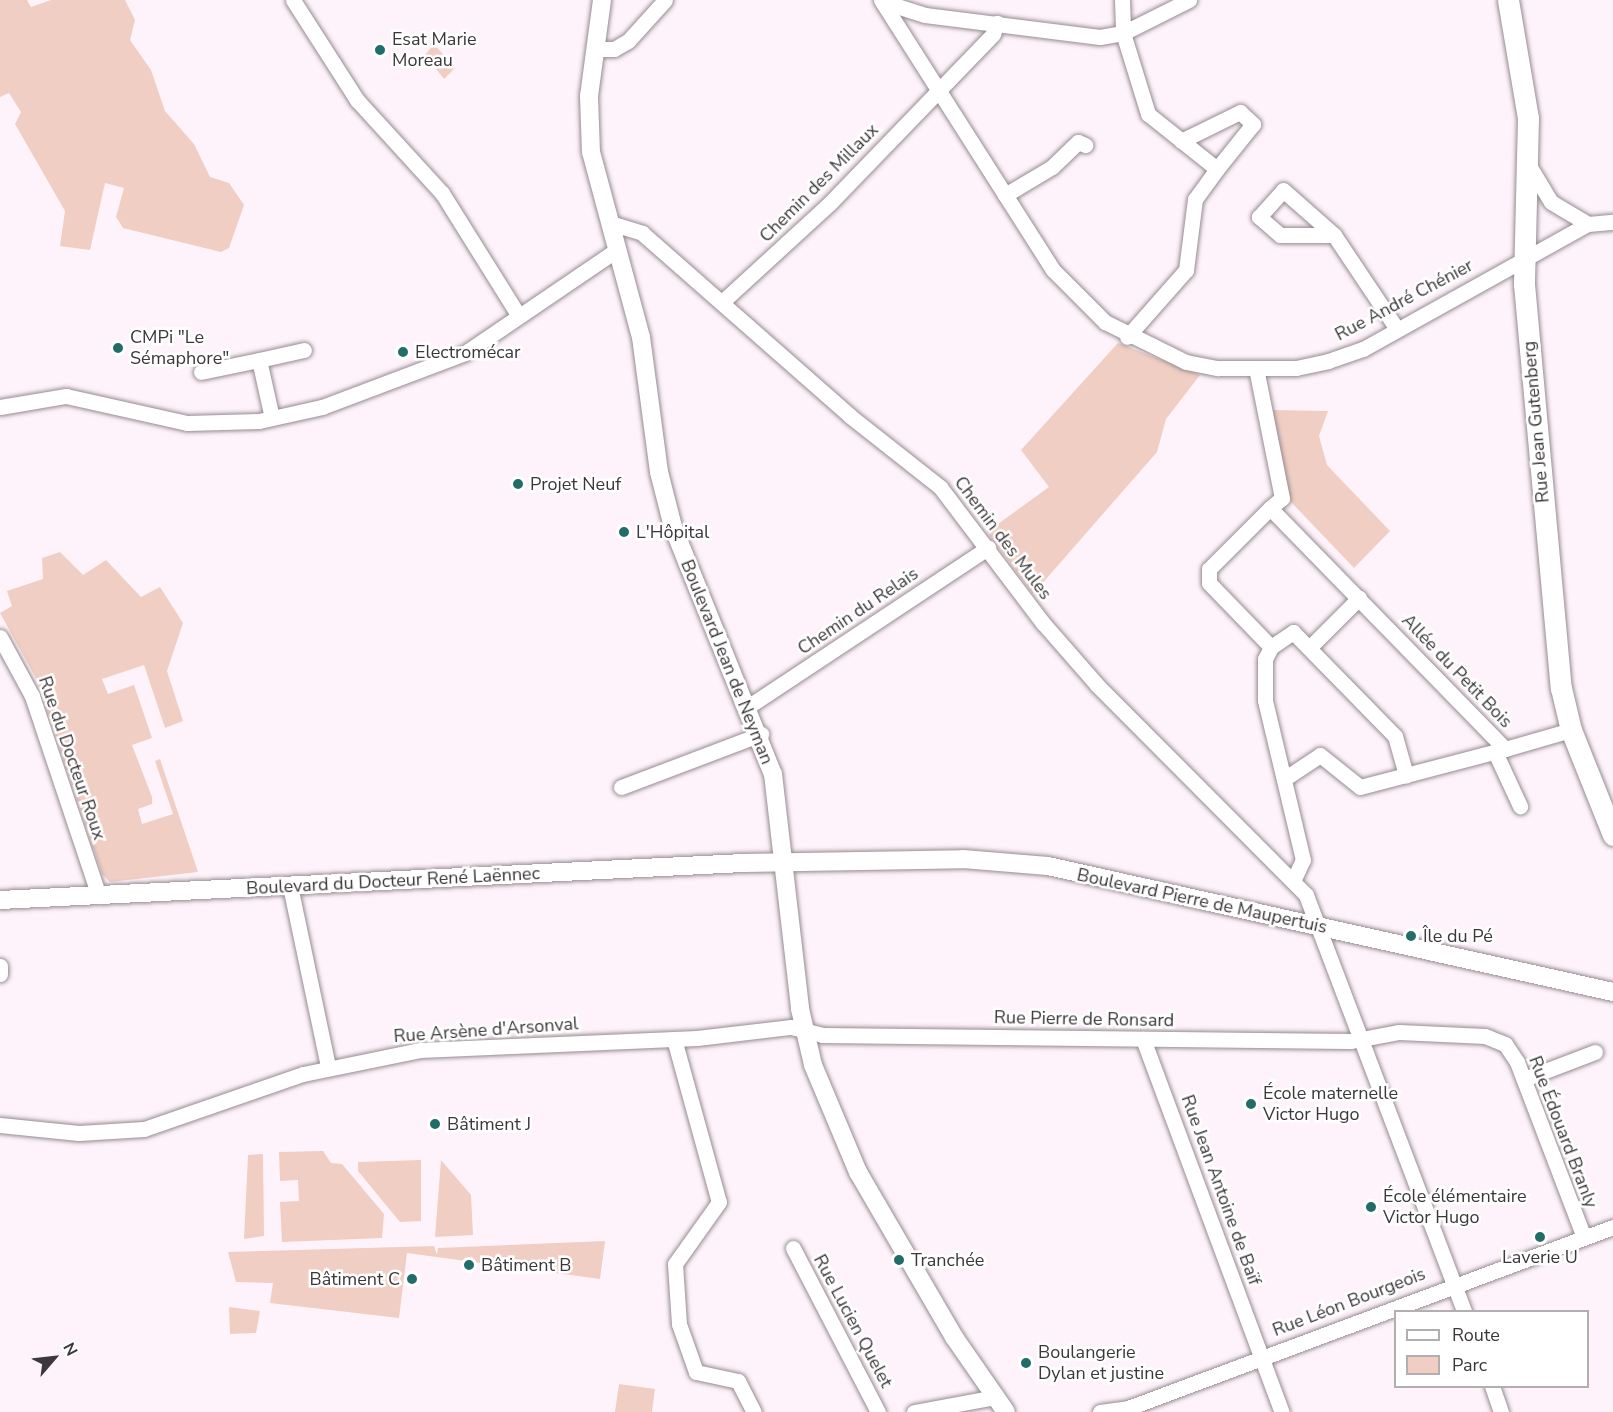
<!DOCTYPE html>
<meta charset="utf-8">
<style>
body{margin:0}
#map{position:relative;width:1613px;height:1412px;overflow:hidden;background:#fef3fa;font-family:"Nunito Sans",sans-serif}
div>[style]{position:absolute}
.green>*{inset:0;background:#f0cec3}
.roads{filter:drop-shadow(0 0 2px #958b91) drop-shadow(0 0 2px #958b91)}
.minor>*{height:15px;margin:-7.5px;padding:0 7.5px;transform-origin:7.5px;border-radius:7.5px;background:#fff}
.tertiary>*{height:18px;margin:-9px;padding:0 9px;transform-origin:9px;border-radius:9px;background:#fff}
.secondary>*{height:21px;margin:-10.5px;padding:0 10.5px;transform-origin:10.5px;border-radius:10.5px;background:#fff}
.dots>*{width:16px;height:16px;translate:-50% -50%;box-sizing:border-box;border:3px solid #fff;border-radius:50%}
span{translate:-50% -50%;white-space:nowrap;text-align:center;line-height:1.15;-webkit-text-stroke:5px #fff;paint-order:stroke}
.poi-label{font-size:18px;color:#3c373a}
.left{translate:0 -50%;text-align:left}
.right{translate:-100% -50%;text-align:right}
.street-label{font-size:18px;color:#3c373a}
.legend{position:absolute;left:1394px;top:1310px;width:195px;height:78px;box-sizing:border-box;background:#fff;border:2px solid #b1afb0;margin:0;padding:8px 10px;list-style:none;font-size:18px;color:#3c373a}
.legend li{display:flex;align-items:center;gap:12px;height:30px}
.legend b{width:30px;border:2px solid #b1afb0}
.north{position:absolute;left:24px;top:1328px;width:60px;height:60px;-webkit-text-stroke:4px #fff;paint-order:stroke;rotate:62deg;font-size:16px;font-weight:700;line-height:24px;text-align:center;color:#3c373a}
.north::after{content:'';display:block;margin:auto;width:21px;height:27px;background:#3c373a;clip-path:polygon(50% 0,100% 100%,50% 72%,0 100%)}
</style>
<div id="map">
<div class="green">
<i style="clip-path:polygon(0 0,27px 0,31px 7px,51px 0,125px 0,135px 20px,130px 40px,151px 70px,165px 111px,194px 144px,210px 177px,229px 183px,244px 205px,229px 248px,221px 252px,123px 228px,116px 217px,124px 188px,105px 183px,90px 250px,60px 246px,65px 211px,15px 124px,21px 112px,9px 93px,0 97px)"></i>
<i style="clip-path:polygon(434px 44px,455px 68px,444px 79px,425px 55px)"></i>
<i style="clip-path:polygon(1118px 343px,1200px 375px,1166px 419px,1157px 452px,1033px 594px,987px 532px,1049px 487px,1021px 450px)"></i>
<i style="clip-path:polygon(1272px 410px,1328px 411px,1319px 436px,1327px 465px,1390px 531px,1354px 568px,1291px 502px)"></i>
<i style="clip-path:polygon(60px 552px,83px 575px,106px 560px,141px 597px,160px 587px,183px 623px,167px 671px,183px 721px,165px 728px,144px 665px,102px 679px,108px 694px,134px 685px,152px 738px,132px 745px,152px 797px,152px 804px,138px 809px,142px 824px,173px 814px,155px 761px,160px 759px,198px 872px,110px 882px,102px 874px,37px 680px,0 613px,12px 606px,7px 591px,43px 579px,42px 558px)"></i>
<i style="clip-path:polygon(323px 1151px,331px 1163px,342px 1164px,384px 1214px,382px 1238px,282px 1242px,280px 1202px,299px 1201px,298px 1180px,280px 1181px,279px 1152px)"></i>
<i style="clip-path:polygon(263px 1154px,264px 1236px,244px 1239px,248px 1155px)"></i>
<i style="clip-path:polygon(421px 1160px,421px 1221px,400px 1222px,358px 1171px,358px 1162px)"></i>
<i style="clip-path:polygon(441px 1160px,471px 1195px,473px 1235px,435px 1237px)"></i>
<i style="clip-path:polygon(605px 1241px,600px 1279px,407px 1253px,399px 1318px,270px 1303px,273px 1283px,236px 1282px,228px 1252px,434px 1246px,437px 1255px,438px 1248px)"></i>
<i style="clip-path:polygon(229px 1307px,260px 1311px,256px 1333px,230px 1334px)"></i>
<i style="clip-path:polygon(619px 1384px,655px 1389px,652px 1412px,615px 1412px)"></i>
</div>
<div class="roads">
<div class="minor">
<i style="left:293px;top:0;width:119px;rotate:57.4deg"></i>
<i style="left:357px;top:100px;width:126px;rotate:47.6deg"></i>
<i style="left:442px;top:193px;width:145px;rotate:58deg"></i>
<i style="left:881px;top:0;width:320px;rotate:57.5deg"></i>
<i style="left:1053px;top:270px;width:74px;rotate:45deg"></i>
<i style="left:1105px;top:322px;width:90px;rotate:26.3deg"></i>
<i style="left:1186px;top:362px;width:33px;rotate:11deg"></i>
<i style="left:1218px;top:368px;width:78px"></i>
<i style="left:1296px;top:368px;width:33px;rotate:-12deg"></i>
<i style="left:1328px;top:361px;width:37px;rotate:-19deg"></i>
<i style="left:1363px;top:349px;width:257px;rotate:-29.1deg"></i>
<i style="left:1588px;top:224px;width:25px;rotate:-5deg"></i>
<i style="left:1122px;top:0;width:33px;rotate:88deg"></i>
<i style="left:1123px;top:33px;width:85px;rotate:72.8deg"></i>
<i style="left:1148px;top:114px;width:88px;rotate:38.6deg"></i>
<i style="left:1217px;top:169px;width:37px;rotate:126deg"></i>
<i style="left:1195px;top:199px;width:72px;rotate:97.2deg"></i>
<i style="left:1186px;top:270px;width:89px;rotate:131.4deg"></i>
<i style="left:884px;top:2px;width:43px;rotate:17.6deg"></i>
<i style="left:925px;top:15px;width:176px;rotate:7.2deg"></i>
<i style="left:1100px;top:37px;width:23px;rotate:-10deg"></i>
<i style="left:1123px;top:33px;width:74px;rotate:-26.6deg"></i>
<i style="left:595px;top:49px;width:19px"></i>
<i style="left:614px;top:49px;width:16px;rotate:-30deg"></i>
<i style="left:628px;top:41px;width:55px;rotate:-47.9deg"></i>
<i style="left:1181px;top:141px;width:66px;rotate:-26.2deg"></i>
<i style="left:1240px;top:112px;width:18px;rotate:43deg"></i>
<i style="left:1253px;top:124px;width:58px;rotate:128.7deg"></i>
<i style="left:1528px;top:164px;width:44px;rotate:58.8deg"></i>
<i style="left:1551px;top:202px;width:43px;rotate:30.7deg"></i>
<i style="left:1005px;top:195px;width:55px;rotate:-30.8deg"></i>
<i style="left:1052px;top:167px;width:36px;rotate:-44deg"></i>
<i style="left:1078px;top:142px;width:8px;rotate:23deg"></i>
<i style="left:610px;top:223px;width:34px;rotate:17deg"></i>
<i style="left:642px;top:233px;width:277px;rotate:41.3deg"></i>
<i style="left:850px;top:416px;width:115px;rotate:38.3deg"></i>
<i style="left:940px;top:487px;width:171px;rotate:52.9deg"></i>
<i style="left:1043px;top:623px;width:82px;rotate:48.9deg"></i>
<i style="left:1097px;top:685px;width:296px;rotate:45.1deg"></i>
<i style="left:1306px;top:895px;width:446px;rotate:69.2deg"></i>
<i style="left:1334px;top:235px;width:54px;rotate:180deg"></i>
<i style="left:1280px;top:235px;width:28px;rotate:-139deg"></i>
<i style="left:1259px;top:217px;width:36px;rotate:-48deg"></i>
<i style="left:1283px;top:190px;width:68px;rotate:41.4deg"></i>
<i style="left:1334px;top:235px;width:113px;rotate:56.2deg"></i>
<i style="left:722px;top:302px;width:145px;rotate:-42.5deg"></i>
<i style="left:829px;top:204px;width:236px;rotate:-46deg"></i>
<i style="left:993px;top:34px;width:12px;rotate:-70deg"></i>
<i style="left:1256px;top:368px;width:133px;rotate:78.7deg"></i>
<i style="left:1282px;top:498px;width:16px;rotate:140deg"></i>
<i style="left:201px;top:372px;width:59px;rotate:-11.7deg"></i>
<i style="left:0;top:407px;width:67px;rotate:-9.5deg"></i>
<i style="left:66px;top:396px;width:124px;rotate:12.6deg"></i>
<i style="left:187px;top:423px;width:72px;rotate:-1.6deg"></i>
<i style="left:259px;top:421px;width:65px;rotate:-12.5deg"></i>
<i style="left:322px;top:407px;width:153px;rotate:-20.7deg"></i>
<i style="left:465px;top:353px;width:185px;rotate:-34.2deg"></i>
<i style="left:272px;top:418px;width:59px;rotate:-102.6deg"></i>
<i style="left:259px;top:360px;width:46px;rotate:-12.5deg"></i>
<i style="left:0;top:637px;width:67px;rotate:61.5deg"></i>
<i style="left:32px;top:696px;width:211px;rotate:71.5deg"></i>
<i style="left:1271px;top:647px;width:89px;rotate:-134.1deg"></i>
<i style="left:1209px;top:583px;width:14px;rotate:-90deg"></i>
<i style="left:1209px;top:569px;width:86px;rotate:-45deg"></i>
<i style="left:1270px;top:508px;width:337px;rotate:45.7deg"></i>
<i style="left:1505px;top:749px;width:69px;rotate:-16.1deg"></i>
<i style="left:1309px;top:648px;width:71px;rotate:-45deg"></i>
<i style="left:749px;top:706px;width:287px;rotate:-33.5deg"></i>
<i style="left:1495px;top:752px;width:60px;rotate:65.2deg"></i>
<i style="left:1284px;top:779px;width:43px;rotate:-33.7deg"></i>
<i style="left:1320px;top:755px;width:51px;rotate:38.7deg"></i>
<i style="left:1360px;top:787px;width:150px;rotate:-14.7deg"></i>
<i style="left:621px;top:787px;width:150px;rotate:-20.7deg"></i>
<i style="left:1293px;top:881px;width:23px;rotate:-65deg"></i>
<i style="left:1303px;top:860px;width:164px;rotate:-103.4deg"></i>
<i style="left:1265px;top:700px;width:41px;rotate:-90deg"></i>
<i style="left:1265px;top:659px;width:13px;rotate:-63deg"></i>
<i style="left:1271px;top:647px;width:27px;rotate:-34deg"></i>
<i style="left:1293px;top:632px;width:146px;rotate:45.6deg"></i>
<i style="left:1395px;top:736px;width:41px;rotate:74.2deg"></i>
<i style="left:290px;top:886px;width:185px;rotate:78.1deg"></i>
<i style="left:0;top:966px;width:8px;rotate:90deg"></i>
<i style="left:674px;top:1039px;width:169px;rotate:74.6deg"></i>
<i style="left:719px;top:1202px;width:76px;rotate:125.4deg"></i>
<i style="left:675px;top:1264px;width:60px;rotate:86.2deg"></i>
<i style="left:679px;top:1324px;width:51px;rotate:70.5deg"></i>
<i style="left:696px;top:1372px;width:43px;rotate:12.1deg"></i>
<i style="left:738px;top:1381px;width:35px;rotate:63deg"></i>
<i style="left:1143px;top:1039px;width:398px;rotate:69.6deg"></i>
<i style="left:1524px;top:1079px;width:76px;rotate:-20.8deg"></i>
<i style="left:0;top:1125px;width:79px;rotate:5.8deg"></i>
<i style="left:79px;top:1133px;width:65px;rotate:-3.5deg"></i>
<i style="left:144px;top:1129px;width:168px;rotate:-19.1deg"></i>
<i style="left:303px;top:1074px;width:119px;rotate:-11.6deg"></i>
<i style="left:420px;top:1050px;width:277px;rotate:-2.5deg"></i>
<i style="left:697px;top:1038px;width:95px;rotate:-6.7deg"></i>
<i style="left:791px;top:1027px;width:32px;rotate:14deg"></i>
<i style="left:822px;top:1035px;width:529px;rotate:0.65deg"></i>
<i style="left:1351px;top:1041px;width:49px;rotate:-10.6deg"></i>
<i style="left:1399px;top:1032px;width:86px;rotate:2.7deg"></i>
<i style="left:1485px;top:1036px;width:22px;rotate:22deg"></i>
<i style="left:1505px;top:1044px;width:22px;rotate:56deg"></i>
<i style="left:1517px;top:1062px;width:185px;rotate:69.1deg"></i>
<i style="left:793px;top:1248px;width:185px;rotate:62.6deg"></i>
<i style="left:1492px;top:1386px;width:28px;rotate:71deg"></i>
<i style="left:914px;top:1412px;width:82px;rotate:-10.5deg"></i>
<i style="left:1100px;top:1412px;width:28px;rotate:-8deg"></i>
<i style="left:1128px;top:1408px;width:518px;rotate:-20.47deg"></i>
</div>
<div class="tertiary">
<i style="left:602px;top:0;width:97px;rotate:97.7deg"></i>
<i style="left:589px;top:96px;width:56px;rotate:88deg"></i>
<i style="left:591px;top:152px;width:192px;rotate:74.9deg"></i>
<i style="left:641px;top:337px;width:136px;rotate:82.4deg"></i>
<i style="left:659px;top:472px;width:57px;rotate:75.7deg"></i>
<i style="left:673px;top:527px;width:266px;rotate:68deg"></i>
<i style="left:773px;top:774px;width:237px;rotate:83.4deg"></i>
<i style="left:800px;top:1009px;width:57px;rotate:76.9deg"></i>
<i style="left:813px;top:1065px;width:116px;rotate:67.2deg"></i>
<i style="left:858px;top:1172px;width:191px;rotate:59.8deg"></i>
<i style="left:954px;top:1337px;width:91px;rotate:55.3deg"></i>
<i style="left:0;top:900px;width:745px;rotate:-2.85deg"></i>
<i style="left:744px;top:863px;width:219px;rotate:-1deg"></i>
<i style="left:963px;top:859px;width:85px;rotate:4.7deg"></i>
<i style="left:1048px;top:866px;width:579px;rotate:12.57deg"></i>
</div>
<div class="secondary">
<i style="left:1508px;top:0;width:120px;rotate:80.4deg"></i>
<i style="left:1528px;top:118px;width:166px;rotate:91.4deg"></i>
<i style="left:1524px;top:284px;width:406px;rotate:84.8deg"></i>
<i style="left:1561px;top:688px;width:43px;rotate:76.6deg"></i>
<i style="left:1571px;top:730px;width:113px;rotate:68.2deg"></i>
</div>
</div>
<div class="dots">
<i style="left:380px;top:50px;background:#226d6a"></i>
<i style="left:118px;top:348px;background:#226d6a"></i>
<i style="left:403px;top:352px;background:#226d6a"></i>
<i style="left:518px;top:484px;background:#226d6a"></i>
<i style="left:624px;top:532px;background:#226d6a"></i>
<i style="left:1411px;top:936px;background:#226d6a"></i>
<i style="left:1251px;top:1104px;background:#226d6a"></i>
<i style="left:435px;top:1124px;background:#226d6a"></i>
<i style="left:1371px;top:1207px;background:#226d6a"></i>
<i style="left:1540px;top:1237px;background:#226d6a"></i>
<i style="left:899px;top:1260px;background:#226d6a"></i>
<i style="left:469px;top:1265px;background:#226d6a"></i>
<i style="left:412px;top:1279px;background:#226d6a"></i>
<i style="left:1026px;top:1363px;background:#226d6a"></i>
</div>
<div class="poi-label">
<span class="left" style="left:392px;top:50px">Esat Marie<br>Moreau</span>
<span class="left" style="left:130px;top:348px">CMPi "Le<br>Sémaphore"</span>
<span class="left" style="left:415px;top:352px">Electromécar</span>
<span class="left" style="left:530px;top:484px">Projet Neuf</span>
<span class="left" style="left:636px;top:532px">L'Hôpital</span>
<span class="left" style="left:1423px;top:936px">Île du Pé</span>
<span class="left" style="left:1263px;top:1104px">École maternelle<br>Victor Hugo</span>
<span class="left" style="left:447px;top:1124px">Bâtiment J</span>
<span class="left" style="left:1383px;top:1207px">École élémentaire<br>Victor Hugo</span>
<span style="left:1540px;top:1257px">Laverie U</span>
<span class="left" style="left:911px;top:1260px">Tranchée</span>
<span class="left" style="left:481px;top:1265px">Bâtiment B</span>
<span class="right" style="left:400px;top:1279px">Bâtiment C</span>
<span class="left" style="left:1038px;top:1363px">Boulangerie<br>Dylan et justine</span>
</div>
<div class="street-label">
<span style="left:819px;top:183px;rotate:-45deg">Chemin des Millaux</span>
<span style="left:1404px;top:300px;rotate:-28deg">Rue André Chénier</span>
<span style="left:1536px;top:422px;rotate:-95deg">Rue Jean Gutenberg</span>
<span style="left:1003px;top:538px;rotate:53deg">Chemin des Mules</span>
<span style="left:858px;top:611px;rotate:-34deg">Chemin du Relais</span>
<span style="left:727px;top:662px;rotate:68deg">Boulevard Jean de Neyman</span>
<span style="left:1457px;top:671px;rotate:46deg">Allée du Petit Bois</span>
<span style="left:72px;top:758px;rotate:71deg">Rue du Docteur Roux</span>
<span style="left:393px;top:881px;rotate:-3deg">Boulevard du Docteur René Laënnec</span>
<span style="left:1202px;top:901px;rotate:12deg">Boulevard Pierre de Maupertuis</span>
<span style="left:1084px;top:1019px;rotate:1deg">Rue Pierre de Ronsard</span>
<span style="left:486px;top:1030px;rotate:-4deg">Rue Arsène d'Arsonval</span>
<span style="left:1563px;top:1132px;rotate:69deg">Rue Édouard Branly</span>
<span style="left:1221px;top:1190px;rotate:70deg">Rue Jean Antoine de Baïf</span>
<span style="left:1349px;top:1302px;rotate:-21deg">Rue Léon Bourgeois</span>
<span style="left:853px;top:1321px;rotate:62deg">Rue Lucien Quelet</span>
</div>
<ul class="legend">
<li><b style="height:8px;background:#fff"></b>Route</li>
<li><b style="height:16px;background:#f0cec3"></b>Parc</li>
</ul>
<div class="north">N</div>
</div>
